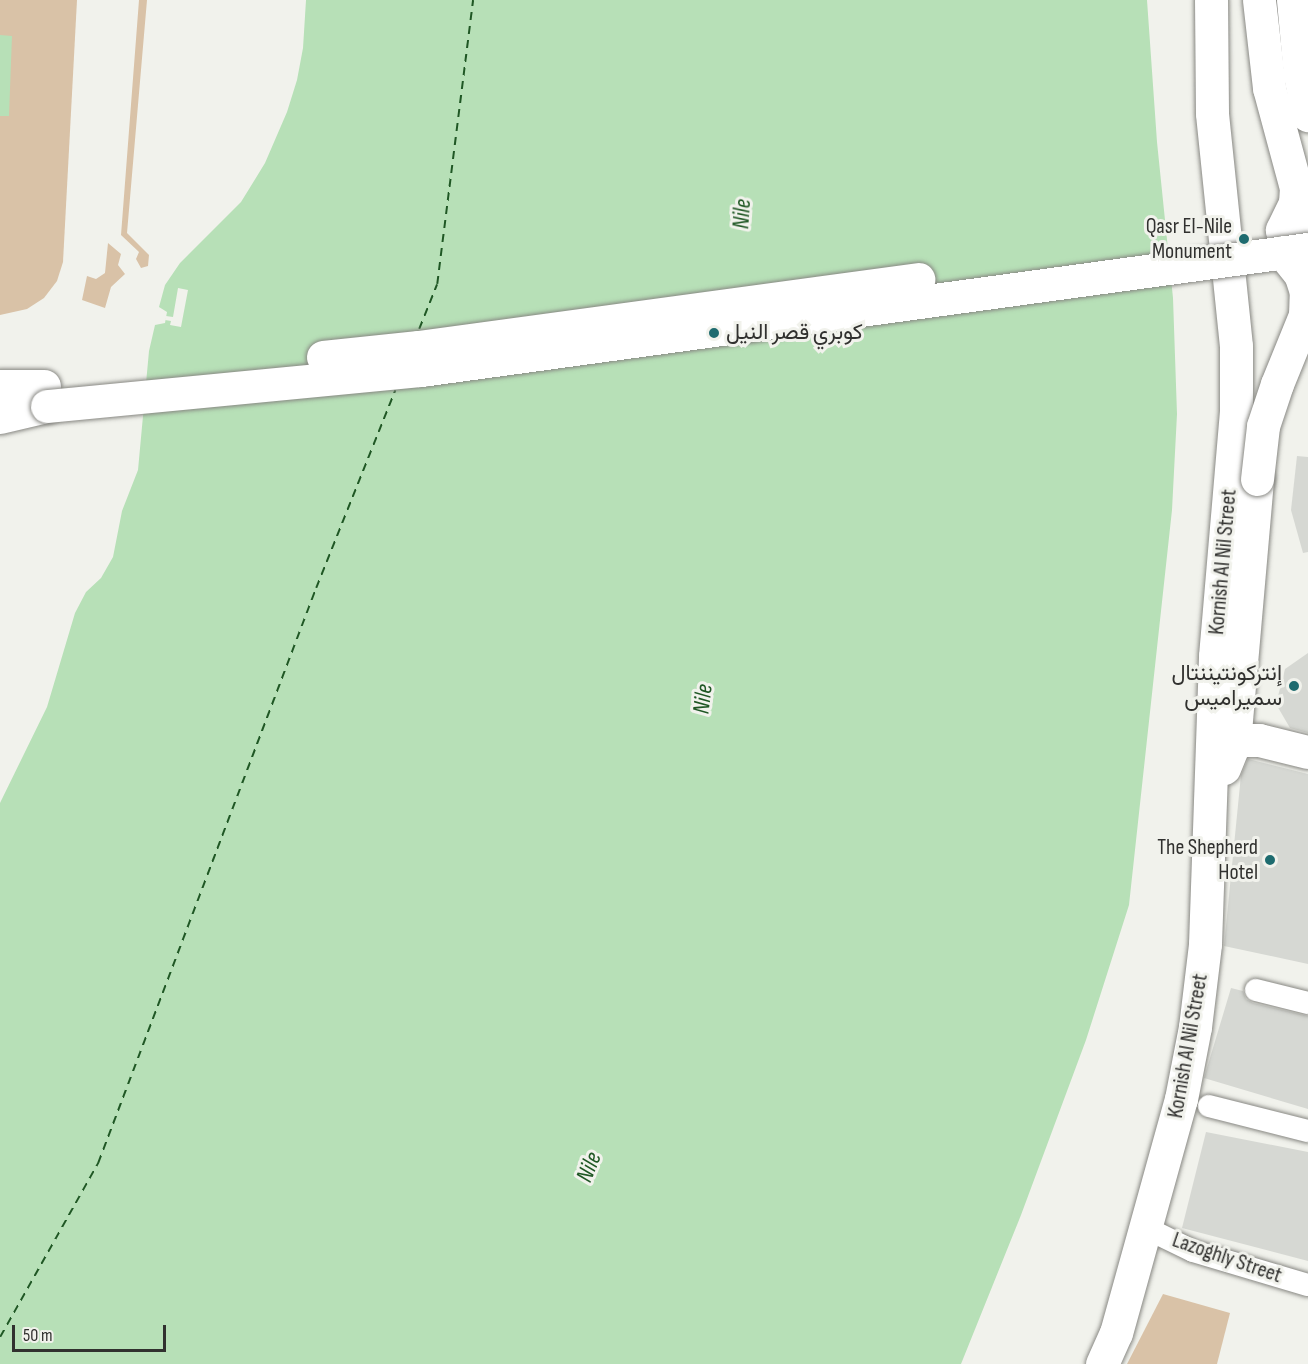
<!DOCTYPE html>
<meta charset="utf-8">
<style>
body{margin:0}
#map{position:relative;width:1308px;height:1364px;overflow:hidden;background:#f1f2ec;font-family:"Sofia Sans Condensed",Vazirmatn,sans-serif}
div>[style]{position:absolute}
.green>*{inset:0;background:#d9c2a7}
.water>*{inset:0;background:#b7e0b7}
.pier>*{inset:0;background:#f1f2ec}
.ferry>*{height:1.5px;margin-top:-0.75px;transform-origin:0;background:repeating-linear-gradient(90deg,#1f5724 0 8px,transparent 0 14px)}
.building>*{inset:0;background:#d6d8d3}
.roads{filter:drop-shadow(0 0 2px #888883) drop-shadow(0 0 2px #888883)}
.street>*{height:22px;margin:-11px;padding:0 11px;transform-origin:11px;border-radius:11px;background:#fff}
.secondary>*{height:33px;margin:-16.5px;padding:0 16.5px;transform-origin:16.5px;border-radius:16.5px;background:#fff}
.primary>*{height:33px;margin:-16.5px;padding:0 16.5px;transform-origin:16.5px;border-radius:16.5px;background:#fff}
.highway>*{height:33px;margin:-16.5px;padding:0 16.5px;transform-origin:16.5px;border-radius:16.5px;background:#fff}
.bridges{filter:drop-shadow(0 0 2px #888883) drop-shadow(0 0 2px #888883)}
.primary-bridge>*{height:33px;margin:-16.5px;padding:0 16.5px;transform-origin:16.5px;border-radius:16.5px;background:#fff}
.dots>*{width:16px;height:16px;translate:-50% -50%;box-sizing:border-box;border:3px solid #f1f2ec;border-radius:50%}
span{translate:-50% -50%;white-space:nowrap;text-align:center;line-height:1.15;-webkit-text-stroke:6px #f1f2ec;paint-order:stroke}
.poi-label{font-size:22px;color:#31312f}
.right{translate:-100% -50%;text-align:right}
.left{translate:0 -50%;text-align:left}
.street-label{font-size:22px;color:#31312f}
.water-label{font-size:24px;color:#1f5724;font-style:italic}
.scale{position:absolute;left:12px;top:1325px;width:154px;height:27px;box-sizing:border-box;border:3px solid #31312f;border-top:0;padding-left:8px;font-size:18px;line-height:21px;white-space:nowrap;color:#31312f;-webkit-text-stroke:4px #f1f2ec;paint-order:stroke}
</style>
<div id="map">
<div class="green">
<i style="clip-path:polygon(0 0,77px 0,63px 262px,57px 281px,44px 298px,27px 309px,0 315px)"></i>
<i style="clip-path:polygon(139px 0,147px 0,127px 233px,149px 255px,148px 266px,141px 268px,136px 259px,139px 252px,121px 235px)"></i>
<i style="clip-path:polygon(108px 243px,121px 254px,118px 265px,125px 274px,111px 287px,105px 308px,82px 300px,87px 276px,96px 279px,105px 273px)"></i>
<i style="clip-path:polygon(1163px 1294px,1230px 1313px,1217px 1364px,1127px 1364px)"></i>
</div>
<div class="water">
<i style="clip-path:polygon(306px 0,1147px 0,1157px 142px,1173px 298px,1177px 414px,1172px 510px,1129px 905px,1086px 1040px,1021px 1215px,961px 1364px,0 1364px,0 803px,47px 707px,75px 613px,86px 592px,101px 578px,113px 557px,122px 511px,138px 470px,149px 351px,155px 325px,165px 323px,167px 312px,159px 307px,165px 285px,180px 263px,241px 202px,265px 163px,287px 112px,297px 80px,303px 48px)"></i>
<i style="clip-path:polygon(0 35px,12px 36px,9px 116px,0 116px)"></i>
</div>
<div class="pier">
<i style="clip-path:polygon(178px 288px,188px 290px,181px 327px,170px 325px,171px 321px,165px 320px,166px 316px,173px 317px)"></i>
</div>
<div class="ferry">
<i style="left:419px;top:329px;width:48px;rotate:-68.2deg"></i>
<i style="left:437px;top:284px;width:286px;rotate:-82.8deg"></i>
<i style="left:0;top:1337px;width:200px;rotate:-60.6deg"></i>
<i style="left:98px;top:1163px;width:615px;rotate:-69.24deg"></i>
<i style="left:316px;top:588px;width:213px;rotate:-68.2deg"></i>
</div>
<div class="building">
<i style="clip-path:polygon(1297px 456px,1308px 457px,1308px 552px,1303px 553px,1291px 510px)"></i>
<i style="clip-path:polygon(1308px 653px,1308px 733px,1290px 728px,1276px 704px,1285px 669px)"></i>
<i style="clip-path:polygon(1248px 759px,1308px 774px,1308px 964px,1224px 946px,1241px 775px)"></i>
<i style="clip-path:polygon(1231px 988px,1243px 991px,1246px 999px,1253px 1003px,1308px 1016px,1308px 1109px,1204px 1078px)"></i>
<i style="clip-path:polygon(1206px 1132px,1308px 1152px,1308px 1261px,1182px 1228px)"></i>
</div>
<div class="roads">
<div class="street">
<i style="left:1256px;top:990px;width:54px;rotate:14deg"></i>
<i style="left:1209px;top:1106px;width:102px;rotate:14.2deg"></i>
<i style="left:1146px;top:1228px;width:52px;rotate:26.1deg"></i>
<i style="left:1193px;top:1251px;width:120px;rotate:16.5deg"></i>
</div>
<div class="secondary">
<i style="left:1224px;top:768px;width:27px;rotate:-68deg"></i>
<i style="left:1234px;top:743px;width:11px;rotate:-15deg"></i>
<i style="left:1245px;top:740px;width:14px"></i>
<i style="left:1259px;top:740px;width:50px;rotate:13.8deg"></i>
</div>
<div class="primary">
<i style="left:1282px;top:230px;width:26px;rotate:-11deg"></i>
<i style="left:0;top:386px;width:44px"></i>
<i style="left:0;top:417px;width:48px;rotate:-13.2deg"></i>
<i style="left:1234px;top:743px;width:265px;rotate:-85deg"></i>
</div>
<div class="highway">
<i style="left:1259px;top:0;width:89px;rotate:83.5deg"></i>
<i style="left:1269px;top:88px;width:104px;rotate:74.9deg"></i>
<i style="left:1296px;top:188px;width:15px;rotate:94deg"></i>
<i style="left:1295px;top:203px;width:30px;rotate:116deg"></i>
<i style="left:1293px;top:0;width:75px;rotate:84.7deg"></i>
<i style="left:1300px;top:75px;width:41px;rotate:78.7deg"></i>
<i style="left:1102px;top:1364px;width:34px;rotate:-66deg"></i>
<i style="left:1116px;top:1333px;width:243px;rotate:-74.5deg"></i>
<i style="left:1181px;top:1099px;width:73px;rotate:-79deg"></i>
<i style="left:1195px;top:1027px;width:84px;rotate:-83.1deg"></i>
<i style="left:1205px;top:944px;width:288px;rotate:-88deg"></i>
<i style="left:1215px;top:656px;width:247px;rotate:-85.1deg"></i>
<i style="left:1236px;top:410px;width:64px;rotate:-90deg"></i>
<i style="left:1236px;top:346px;width:234px;rotate:-95.9deg"></i>
<i style="left:1212px;top:113px;width:113px;rotate:-90.5deg"></i>
</div>
</div>
<div class="bridges">
<div class="primary-bridge">
<i style="left:323px;top:357px;width:96px;rotate:-6deg"></i>
<i style="left:418px;top:347px;width:505px;rotate:-7.74deg"></i>
<i style="left:47px;top:406px;width:376px;rotate:-5.5deg"></i>
<i style="left:421px;top:370px;width:895px;rotate:-7.77deg"></i>
<i style="left:1257px;top:479px;width:53px;rotate:-83.5deg"></i>
<i style="left:1263px;top:426px;width:44px;rotate:-71.6deg"></i>
<i style="left:1277px;top:384px;width:74px;rotate:-67.9deg"></i>
<i style="left:1305px;top:315px;width:23px;rotate:-88deg"></i>
<i style="left:1306px;top:292px;width:19px;rotate:-108deg"></i>
<i style="left:1300px;top:274px;width:28px;rotate:-129deg"></i>
</div>
</div>
<div class="dots">
<i style="left:1244px;top:239px;background:#1e6b6f"></i>
<i style="left:714px;top:333px;background:#1e6b6f"></i>
<i style="left:1294px;top:686px;background:#1e6b6f"></i>
<i style="left:1270px;top:860px;background:#1e6b6f"></i>
</div>
<div class="poi-label">
<span class="right" style="left:1232px;top:239px">Qasr El-Nile<br>Monument</span>
<span class="left" style="left:726px;top:333px">كوبري قصر النيل</span>
<span class="right" style="left:1282px;top:686px">إنتركونتيننتال<br>سميراميس</span>
<span class="right" style="left:1258px;top:860px">The Shepherd<br>Hotel</span>
</div>
<div class="street-label">
<span style="left:1223px;top:562px;rotate:-85deg">Kornish Al Nil Street</span>
<span style="left:1188px;top:1046px;rotate:-80deg">Kornish Al Nil Street</span>
<span style="left:1227px;top:1258px;rotate:19deg">Lazoghly Street</span>
</div>
<div class="water-label">
<span style="left:742px;top:214px;rotate:-86deg">Nile</span>
<span style="left:703px;top:699px;rotate:-83deg">Nile</span>
<span style="left:589px;top:1167px;rotate:-68deg">Nile</span>
</div>
<div class="scale">50 m</div>
</div>
